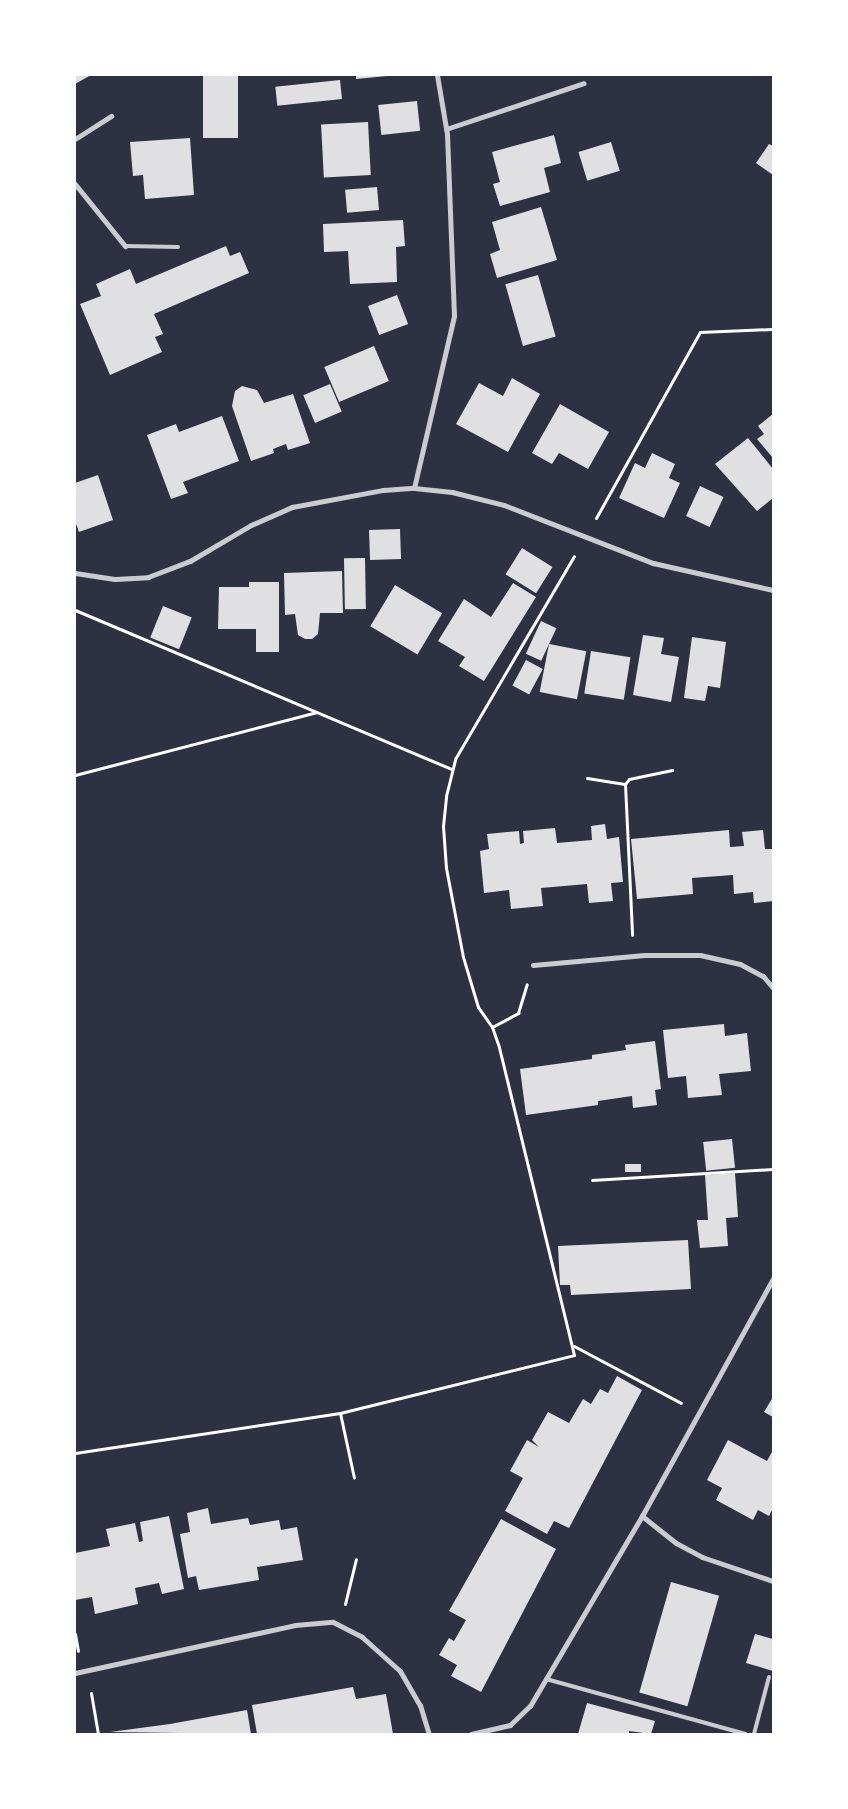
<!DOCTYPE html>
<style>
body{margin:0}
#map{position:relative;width:848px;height:1809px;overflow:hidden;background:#2d3142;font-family:Signika,sans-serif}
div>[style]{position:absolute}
.building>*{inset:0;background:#e0e0e3;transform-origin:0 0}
.path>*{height:3px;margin:-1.5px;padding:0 1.5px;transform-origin:1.5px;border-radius:1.5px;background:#fff}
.service>*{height:4px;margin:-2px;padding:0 2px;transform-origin:2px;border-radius:2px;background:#caccd0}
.minor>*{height:5px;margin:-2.5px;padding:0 2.5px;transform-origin:2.5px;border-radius:2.5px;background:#caccd0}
span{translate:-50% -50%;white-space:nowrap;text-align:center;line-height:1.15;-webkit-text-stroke:4px #fff;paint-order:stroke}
.frame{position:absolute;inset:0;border:76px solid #fff;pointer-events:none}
</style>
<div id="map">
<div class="building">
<i style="clip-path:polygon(75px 75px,91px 75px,75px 84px)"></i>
<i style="left:203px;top:75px;width:35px;height:63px"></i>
<i style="clip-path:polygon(356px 75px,387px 75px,387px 76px,356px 79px)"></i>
<i style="left:340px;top:80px;width:19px;height:65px;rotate:84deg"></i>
<i style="left:417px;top:101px;width:30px;height:39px;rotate:84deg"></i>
<i style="left:368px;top:122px;width:53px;height:47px;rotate:87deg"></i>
<i style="clip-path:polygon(554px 135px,561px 163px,544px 168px,550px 192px,500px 206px,493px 184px,500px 182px,492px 152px)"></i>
<i style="clip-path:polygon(190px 138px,194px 195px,145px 199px,143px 175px,133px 176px,130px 142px)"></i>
<i style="left:611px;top:142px;width:30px;height:34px;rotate:73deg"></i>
<i style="clip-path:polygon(769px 144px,773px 146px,773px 175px,756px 163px)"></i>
<i style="left:377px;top:187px;width:23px;height:32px;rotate:85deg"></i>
<i style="clip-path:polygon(541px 207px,557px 260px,497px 278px,490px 254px,500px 250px,492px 222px)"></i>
<i style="clip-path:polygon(403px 220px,405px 246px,396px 247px,397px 282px,350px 284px,348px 251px,324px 252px,323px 224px)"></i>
<i style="clip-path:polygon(226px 246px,230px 256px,240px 252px,249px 273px,154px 314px,163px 334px,155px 337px,162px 352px,110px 375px,80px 304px,101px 296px,96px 284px,130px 269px,136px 284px)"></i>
<i style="left:538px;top:275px;width:64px;height:34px;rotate:74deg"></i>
<i style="left:397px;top:295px;width:31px;height:31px;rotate:69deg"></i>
<i style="left:374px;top:346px;width:38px;height:54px;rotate:67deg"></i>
<i style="clip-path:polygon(512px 378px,540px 394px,508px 452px,456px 424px,479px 383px,503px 396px)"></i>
<i style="left:330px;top:384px;width:30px;height:29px;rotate:67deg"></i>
<i style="clip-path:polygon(242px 386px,257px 390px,264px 403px,293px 394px,310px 443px,288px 450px,286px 444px,273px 449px,274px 453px,251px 461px,232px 406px,235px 391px)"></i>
<i style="clip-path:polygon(560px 404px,609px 432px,588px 469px,559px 453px,552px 464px,532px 453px)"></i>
<i style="clip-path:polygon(773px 414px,773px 458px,757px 439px,764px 434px,758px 426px)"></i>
<i style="clip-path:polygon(222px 416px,239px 461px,183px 482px,188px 493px,171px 499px,147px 435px,176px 424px,179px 432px)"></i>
<i style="clip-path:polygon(748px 438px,773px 469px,773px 498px,757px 511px,715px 464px)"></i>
<i style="clip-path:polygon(652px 453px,675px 464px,669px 478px,680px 483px,664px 518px,619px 498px,635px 463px,645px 468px)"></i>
<i style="clip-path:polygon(98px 475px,113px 520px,79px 532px,75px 521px,75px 483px)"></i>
<i style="left:700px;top:486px;width:26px;height:33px;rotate:25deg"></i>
<i style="left:400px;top:529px;width:30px;height:31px;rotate:88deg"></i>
<i style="left:522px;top:548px;width:36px;height:31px;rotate:32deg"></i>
<i style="left:365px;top:558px;width:51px;height:21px;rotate:89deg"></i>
<i style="clip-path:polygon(342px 571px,343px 613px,320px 613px,318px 634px,312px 639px,305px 639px,298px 635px,295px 614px,285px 615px,284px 573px)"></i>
<i style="clip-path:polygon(249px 582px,279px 582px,279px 652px,256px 652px,256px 629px,218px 629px,219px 587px,249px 587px)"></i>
<i style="clip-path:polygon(513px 583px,536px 597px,484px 681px,459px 666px,465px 657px,438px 641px,464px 599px,491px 617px)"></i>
<i style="left:395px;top:585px;width:55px;height:48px;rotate:31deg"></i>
<i style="left:163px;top:606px;width:31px;height:34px;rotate:22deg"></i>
<i style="left:541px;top:621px;width:17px;height:36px;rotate:25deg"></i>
<i style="clip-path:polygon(643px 635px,664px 638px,661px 654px,679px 657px,671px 702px,633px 695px)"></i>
<i style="clip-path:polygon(692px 637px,726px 642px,720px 688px,708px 686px,705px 701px,684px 698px)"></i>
<i style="left:549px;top:644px;width:38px;height:49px;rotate:11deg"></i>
<i style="left:591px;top:651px;width:40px;height:43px;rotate:9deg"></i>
<i style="left:526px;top:660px;width:19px;height:29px;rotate:28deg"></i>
<i style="clip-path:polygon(605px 824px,607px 839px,619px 837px,623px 882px,611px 883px,613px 901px,589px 903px,587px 884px,541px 888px,543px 906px,511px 909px,509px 890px,484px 893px,480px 851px,489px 849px,487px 834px,519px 831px,520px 844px,524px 843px,523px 831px,555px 828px,557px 843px,592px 840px,591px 826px)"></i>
<i style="clip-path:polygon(729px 830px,730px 847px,744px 846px,742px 832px,763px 830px,765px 849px,773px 849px,773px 901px,754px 903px,753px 892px,734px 894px,733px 875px,692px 878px,693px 894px,637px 899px,631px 839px)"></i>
<i style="clip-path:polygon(724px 1024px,725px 1036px,747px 1033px,751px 1071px,719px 1074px,722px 1095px,688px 1098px,686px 1076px,668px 1078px,663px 1030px)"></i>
<i style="clip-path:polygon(655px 1041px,661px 1089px,655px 1090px,657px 1105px,633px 1108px,632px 1096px,598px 1101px,598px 1105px,526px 1115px,520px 1069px,592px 1059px,592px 1055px,626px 1050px,625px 1045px)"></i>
<i style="left:732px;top:1139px;width:29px;height:29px;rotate:84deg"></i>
<i style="left:641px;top:1164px;width:8px;height:16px;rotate:90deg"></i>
<i style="clip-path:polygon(735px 1173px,738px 1217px,726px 1218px,728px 1246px,700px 1248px,697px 1220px,708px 1220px,705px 1175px)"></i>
<i style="clip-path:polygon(688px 1240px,691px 1289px,571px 1295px,570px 1285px,560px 1285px,558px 1246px)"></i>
<i style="clip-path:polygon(617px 1376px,642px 1390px,569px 1528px,554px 1521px,547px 1534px,505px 1511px,523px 1478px,510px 1471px,527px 1440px,539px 1447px,532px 1440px,548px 1412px,569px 1423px,583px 1399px,591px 1404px,600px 1389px,608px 1393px)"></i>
<i style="clip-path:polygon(773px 1397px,773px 1417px,764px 1412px)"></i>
<i style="clip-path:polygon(728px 1440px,767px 1461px,773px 1450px,773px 1508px,769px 1516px,758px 1510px,753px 1520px,716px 1500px,722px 1488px,707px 1480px)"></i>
<i style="clip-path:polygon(208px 1508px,211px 1524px,248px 1518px,250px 1525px,279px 1520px,281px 1530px,297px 1527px,303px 1560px,257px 1567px,259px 1580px,199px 1590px,196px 1576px,188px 1578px,180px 1534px,190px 1532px,187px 1513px)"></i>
<i style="clip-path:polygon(169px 1516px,184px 1589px,162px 1594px,159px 1583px,135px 1588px,138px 1604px,95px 1614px,92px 1597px,75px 1600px,75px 1553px,110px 1546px,106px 1529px,135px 1523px,139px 1542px,143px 1541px,140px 1522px)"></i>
<i style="clip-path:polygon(501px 1519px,556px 1549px,481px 1692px,451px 1676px,457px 1665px,439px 1655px,449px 1638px,454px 1641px,466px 1620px,449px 1611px)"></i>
<i style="left:671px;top:1582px;width:50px;height:115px;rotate:16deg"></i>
<i style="clip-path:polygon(755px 1634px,773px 1639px,773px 1671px,746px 1663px)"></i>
<i style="clip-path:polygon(353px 1687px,356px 1699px,386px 1694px,393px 1734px,257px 1734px,252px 1705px)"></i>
<i style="clip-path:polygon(587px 1703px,655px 1721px,651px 1734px,629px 1731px,629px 1734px,578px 1734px)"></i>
<i style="clip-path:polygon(247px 1710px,251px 1734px,110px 1732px,170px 1724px)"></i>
</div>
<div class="path">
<i style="left:596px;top:518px;width:213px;rotate:-60.8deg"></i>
<i style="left:700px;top:332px;width:73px;rotate:-2.4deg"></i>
<i style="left:75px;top:610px;width:409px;rotate:22.9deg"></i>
<i style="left:75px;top:775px;width:249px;rotate:-14.6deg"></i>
<i style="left:587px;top:778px;width:38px;rotate:9deg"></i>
<i style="left:625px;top:784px;width:151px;rotate:87.3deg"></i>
<i style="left:625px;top:784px;width:6px;rotate:-51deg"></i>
<i style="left:629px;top:779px;width:44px;rotate:-11.8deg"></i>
<i style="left:492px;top:1027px;width:30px;rotate:-28deg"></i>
<i style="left:518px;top:1013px;width:30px;rotate:-73deg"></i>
<i style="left:592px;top:1180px;width:181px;rotate:-3.5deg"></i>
<i style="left:574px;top:1346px;width:121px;rotate:28deg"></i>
<i style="left:340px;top:1413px;width:66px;rotate:77.8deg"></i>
<i style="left:75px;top:1453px;width:268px;rotate:-8.6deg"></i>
<i style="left:340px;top:1413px;width:241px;rotate:-13.9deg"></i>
<i style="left:574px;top:1355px;width:317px;rotate:-103.7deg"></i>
<i style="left:499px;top:1047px;width:21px;rotate:-109deg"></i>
<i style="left:492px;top:1027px;width:24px;rotate:-125deg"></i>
<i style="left:478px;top:1007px;width:52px;rotate:-106.7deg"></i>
<i style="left:463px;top:957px;width:91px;rotate:-100.8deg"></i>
<i style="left:446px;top:868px;width:42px;rotate:-94.1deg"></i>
<i style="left:443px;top:826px;width:30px;rotate:-84deg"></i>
<i style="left:446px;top:796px;width:38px;rotate:-76deg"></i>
<i style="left:455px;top:759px;width:235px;rotate:-59.6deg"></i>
<i style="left:345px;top:1604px;width:46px;rotate:-76.3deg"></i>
<i style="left:75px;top:1634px;width:17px;rotate:80deg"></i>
<i style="left:91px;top:1693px;width:42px;rotate:80.3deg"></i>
</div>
<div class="service">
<i style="left:125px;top:246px;width:53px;rotate:1.1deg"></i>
<i style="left:546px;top:1679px;width:207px;rotate:15.4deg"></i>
<i style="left:754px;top:1734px;width:59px;rotate:-75.3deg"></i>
</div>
<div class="minor">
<i style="left:446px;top:129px;width:145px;rotate:-18.4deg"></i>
<i style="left:75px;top:139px;width:43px;rotate:-32.6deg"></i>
<i style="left:75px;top:184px;width:80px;rotate:51.1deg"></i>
<i style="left:414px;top:488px;width:177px;rotate:-76.9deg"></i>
<i style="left:454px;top:316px;width:182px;rotate:-92.2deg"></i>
<i style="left:447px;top:134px;width:60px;rotate:-99.6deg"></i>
<i style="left:75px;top:573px;width:40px;rotate:8.5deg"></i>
<i style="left:115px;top:579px;width:33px;rotate:-3deg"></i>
<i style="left:148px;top:577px;width:45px;rotate:-20.9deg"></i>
<i style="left:190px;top:561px;width:71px;rotate:-30.5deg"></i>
<i style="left:251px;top:525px;width:45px;rotate:-23.7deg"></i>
<i style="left:292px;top:507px;width:93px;rotate:-10.6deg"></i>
<i style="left:383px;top:490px;width:31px;rotate:-4deg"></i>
<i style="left:414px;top:488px;width:38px;rotate:6deg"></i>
<i style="left:452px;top:492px;width:54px;rotate:14deg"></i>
<i style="left:504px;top:505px;width:160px;rotate:21.3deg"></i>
<i style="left:653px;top:563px;width:123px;rotate:12.7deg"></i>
<i style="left:533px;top:965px;width:112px;rotate:-5.1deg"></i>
<i style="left:645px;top:955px;width:55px"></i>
<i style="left:700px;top:955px;width:41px;rotate:12.7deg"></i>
<i style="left:740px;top:964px;width:26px;rotate:28deg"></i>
<i style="left:763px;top:976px;width:16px;rotate:50deg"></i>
<i style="left:642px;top:1516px;width:43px;rotate:38.5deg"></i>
<i style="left:676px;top:1543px;width:30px;rotate:28deg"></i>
<i style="left:702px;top:1557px;width:75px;rotate:18.7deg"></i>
<i style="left:75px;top:1673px;width:225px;rotate:-12.3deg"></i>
<i style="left:295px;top:1625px;width:38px;rotate:-5deg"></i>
<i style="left:333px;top:1622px;width:33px;rotate:27deg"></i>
<i style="left:362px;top:1637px;width:51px;rotate:41.8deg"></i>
<i style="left:400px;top:1671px;width:39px;rotate:60deg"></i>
<i style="left:420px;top:1705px;width:30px;rotate:73deg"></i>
<i style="left:471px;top:1734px;width:40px;rotate:-13deg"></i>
<i style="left:510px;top:1725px;width:28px;rotate:-44deg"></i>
<i style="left:530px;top:1706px;width:221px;rotate:-59.5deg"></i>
<i style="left:642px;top:1516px;width:271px;rotate:-61.1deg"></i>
</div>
<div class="frame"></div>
</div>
